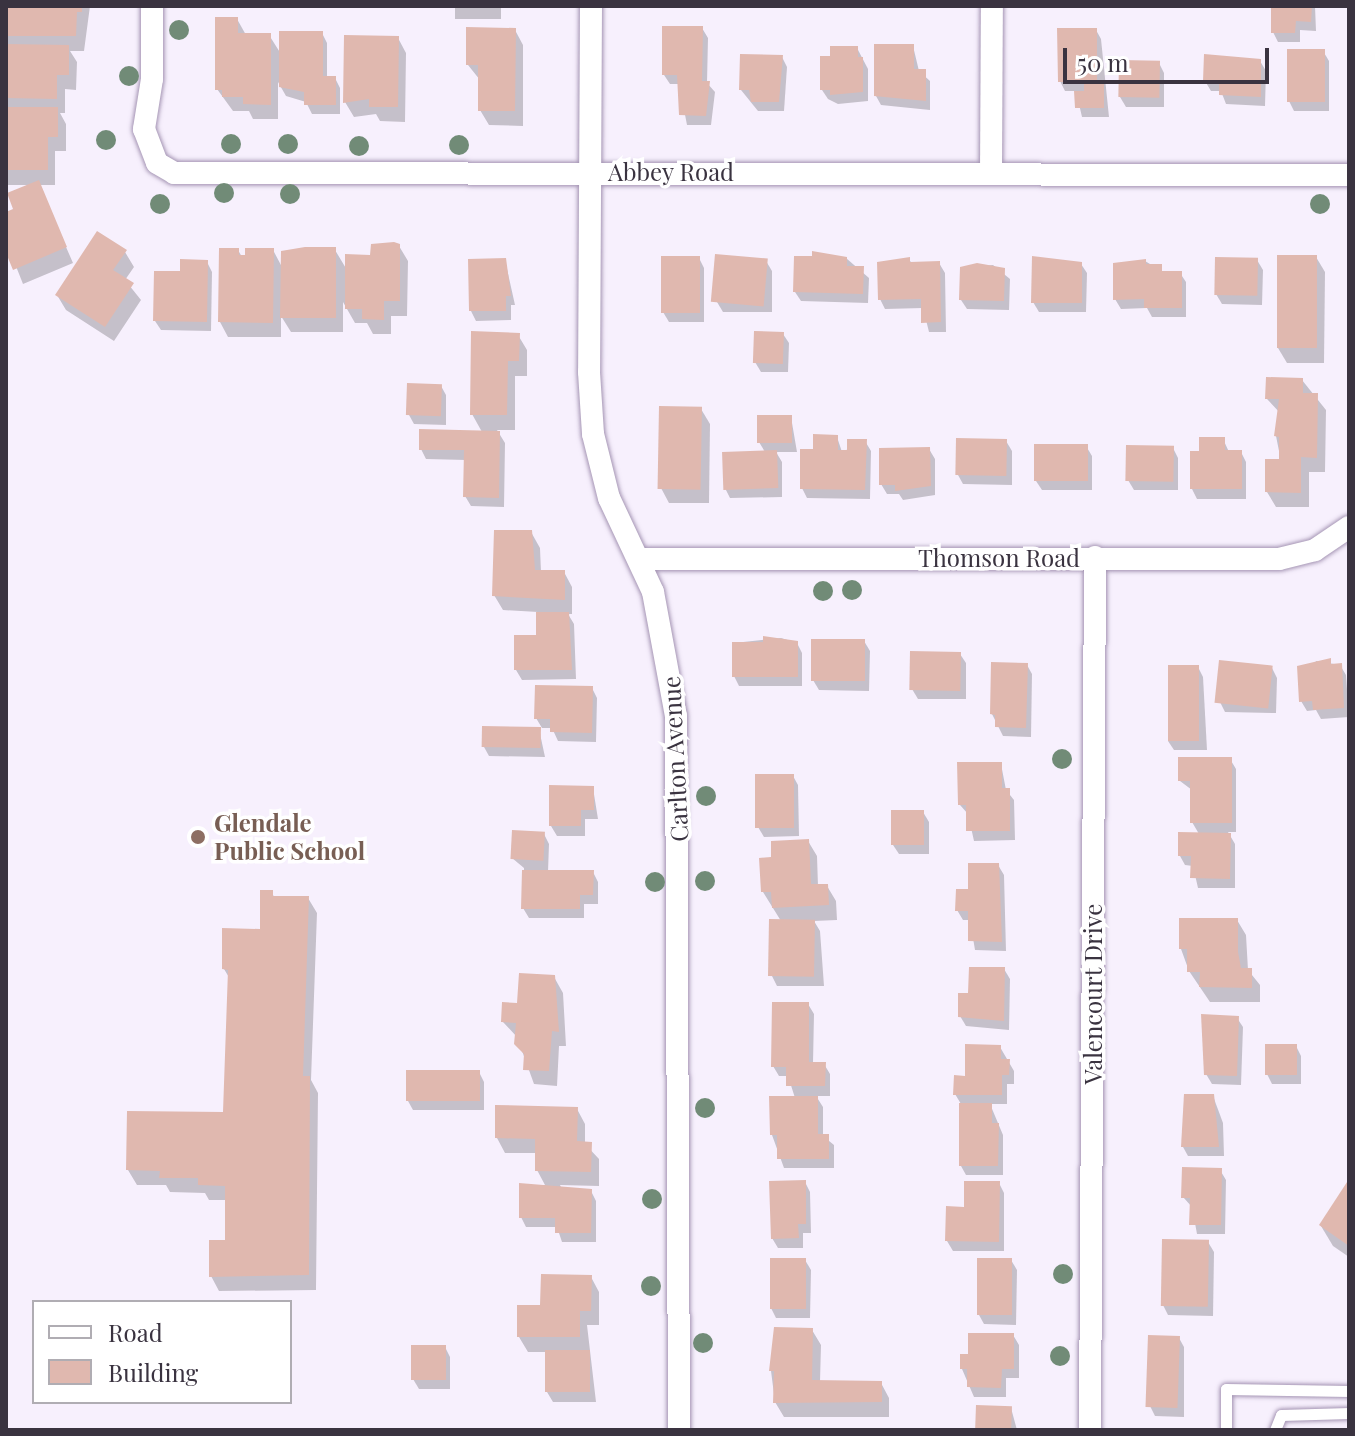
<!DOCTYPE html>
<style>
body{margin:0}
#map{position:relative;width:1355px;height:1436px;overflow:hidden;background:#f7f0fd;font-family:"Playfair Display",serif}
div>[style]{position:absolute}
.shadow>*{inset:0;background:#0003;transform-origin:0 0}
.building>*{inset:0;background:#e0b8af;transform-origin:0 0}
.roads{filter:drop-shadow(0 0 2px #a595b4) drop-shadow(0 0 2px #a595b4)}
.lane>*{height:11px;margin:-5.5px;padding:0 5.5px;transform-origin:5.5px;border-radius:5.5px;background:#fff}
.street>*{height:22px;margin:-11px;padding:0 11px;transform-origin:11px;border-radius:11px;background:#fff}
.trees>*{width:20px;height:20px;margin:-10px;border-radius:50%;background:#718b77}
.dots>*{width:22px;height:22px;translate:-50% -50%;box-sizing:border-box;border:4px solid #fff;border-radius:50%}
span{translate:-50% -50%;white-space:nowrap;text-align:center;line-height:1.15;-webkit-text-stroke:7px #fff;paint-order:stroke}
.street-label{font-size:24px;color:#3a3340}
.education-label{font-size:24px;color:#785e54;font-weight:700}
.left{translate:0 -50%;text-align:left}
.frame{position:absolute;inset:0;border:8px solid #3a3340;pointer-events:none}
.legend{position:absolute;left:32px;top:1300px;width:260px;height:104px;box-sizing:border-box;background:#fff;border:2px solid #b0adb3;margin:0;padding:10px 14px;list-style:none;font-size:24px;color:#3a3340}
.legend li{display:flex;align-items:center;gap:16px;height:40px}
.legend b{width:40px;border:2px solid #b0adb3}
.scale{position:absolute;left:1063px;top:48px;width:206px;height:36px;box-sizing:border-box;border:4px solid #3a3340;border-top:0;padding-left:10px;font-size:24px;line-height:28px;white-space:nowrap;color:#3a3340;-webkit-text-stroke:6px #fff;paint-order:stroke}
</style>
<div id="map">
<div class="shadow">
<i style="clip-path:polygon(6px 6px,90px 6px,84px 51px,70px 51px,77px 62px,76px 90px,65px 89px,65px 113px,60px 113px,66px 124px,66px 151px,55px 151px,55px 185px,39px 185px,73px 263px,23px 284px,6px 241px,6px 214px,16px 210px,32px 185px,6px 185px)"></i>
<i style="left:455px;top:6px;width:46px;height:13px"></i>
<i style="clip-path:polygon(1273px 6px,1315px 6px,1316px 31px,1300px 30px,1300px 42px,1278px 42px,1273px 32px)"></i>
<i style="clip-path:polygon(237px 19px,246px 35px,269px 35px,281px 54px,322px 33px,327px 43px,327px 78px,335px 78px,340px 88px,340px 114px,312px 114px,306px 102px,286px 96px,278px 82px,278px 119px,253px 119px,249px 111px,233px 111px,217px 89px)"></i>
<i style="clip-path:polygon(702px 28px,708px 38px,707px 83px,715px 92px,711px 125px,687px 125px,679px 84px,670px 84px,664px 75px)"></i>
<i style="clip-path:polygon(515px 30px,523px 45px,523px 126px,489px 125px,480px 110px,480px 80px,468px 65px)"></i>
<i style="clip-path:polygon(1096px 30px,1101px 39px,1109px 117px,1082px 117px,1076px 91px,1065px 91px,1060px 81px)"></i>
<i style="clip-path:polygon(398px 38px,406px 53px,405px 122px,380px 121px,376px 114px,354px 117px,345px 102px)"></i>
<i style="clip-path:polygon(913px 46px,919px 71px,930px 81px,930px 110px,881px 105px,876px 96px)"></i>
<i style="clip-path:polygon(857px 48px,868px 69px,868px 101px,838px 104px,828px 99px,822px 90px,832px 58px)"></i>
<i style="clip-path:polygon(1323px 51px,1329px 61px,1329px 111px,1294px 111px,1289px 101px)"></i>
<i style="clip-path:polygon(782px 57px,787px 67px,784px 111px,758px 111px,741px 90px)"></i>
<i style="clip-path:polygon(1260px 61px,1266px 71px,1265px 106px,1226px 104px,1221px 91px,1211px 91px,1205px 81px)"></i>
<i style="clip-path:polygon(1159px 63px,1164px 73px,1164px 107px,1126px 107px,1120px 97px)"></i>
<i style="clip-path:polygon(399px 246px,408px 261px,407px 316px,391px 316px,391px 334px,373px 334px,367px 323px,355px 323px,343px 302px,343px 332px,291px 332px,281px 316px,281px 337px,228px 337px,220px 322px,238px 250px,242px 257px,273px 250px,282px 267px,335px 250px,347px 270px)"></i>
<i style="clip-path:polygon(125px 252px,134px 267px,125px 280px,141px 300px,114px 341px,66px 310px,57px 295px)"></i>
<i style="clip-path:polygon(1316px 257px,1325px 272px,1324px 363px,1287px 363px,1278px 348px)"></i>
<i style="clip-path:polygon(699px 258px,704px 268px,704px 322px,669px 322px,663px 312px)"></i>
<i style="clip-path:polygon(846px 258px,869px 278px,868px 303px,801px 301px,795px 292px)"></i>
<i style="clip-path:polygon(909px 259px,912px 264px,939px 263px,945px 273px,946px 332px,929px 332px,923px 308px,885px 309px,880px 299px)"></i>
<i style="clip-path:polygon(505px 260px,515px 305px,511px 305px,511px 320px,476px 321px,471px 311px)"></i>
<i style="clip-path:polygon(1257px 260px,1263px 270px,1262px 305px,1222px 304px,1216px 294px)"></i>
<i style="clip-path:polygon(766px 261px,772px 271px,772px 312px,723px 312px,717px 302px)"></i>
<i style="clip-path:polygon(1145px 261px,1165px 273px,1180px 273px,1186px 282px,1186px 317px,1152px 317px,1147px 308px,1121px 309px,1115px 299px)"></i>
<i style="clip-path:polygon(207px 262px,212px 272px,211px 331px,161px 330px,155px 321px,182px 273px)"></i>
<i style="clip-path:polygon(1081px 264px,1087px 273px,1086px 312px,1039px 312px,1033px 302px)"></i>
<i style="clip-path:polygon(993px 265px,1010px 279px,1009px 310px,967px 309px,961px 300px,962px 268px)"></i>
<i style="clip-path:polygon(783px 334px,789px 343px,788px 372px,761px 372px,755px 362px)"></i>
<i style="clip-path:polygon(518px 335px,527px 350px,527px 376px,515px 376px,515px 430px,497px 430px,505px 443px,504px 507px,471px 506px,465px 496px,466px 460px,426px 459px,421px 449px,482px 432px,472px 414px)"></i>
<i style="clip-path:polygon(1302px 380px,1326px 410px,1325px 472px,1309px 472px,1309px 507px,1276px 507px,1267px 492px,1281px 461px,1276px 436px,1281px 414px,1267px 399px)"></i>
<i style="clip-path:polygon(441px 386px,446px 395px,446px 425px,414px 424px,409px 415px)"></i>
<i style="clip-path:polygon(701px 409px,710px 424px,709px 503px,669px 503px,661px 488px)"></i>
<i style="clip-path:polygon(791px 417px,797px 452px,776px 452px,782px 462px,782px 497px,730px 498px,725px 488px,765px 452px,759px 442px)"></i>
<i style="clip-path:polygon(837px 437px,842px 452px,865px 441px,871px 451px,870px 499px,807px 498px,802px 488px,815px 451px)"></i>
<i style="clip-path:polygon(1223px 439px,1229px 452px,1241px 452px,1246px 462px,1246px 499px,1197px 499px,1192px 489px,1201px 453px)"></i>
<i style="clip-path:polygon(1006px 441px,1012px 451px,1012px 485px,963px 484px,958px 475px)"></i>
<i style="clip-path:polygon(1086px 446px,1092px 456px,1092px 490px,1042px 490px,1036px 481px)"></i>
<i style="clip-path:polygon(1173px 448px,1178px 458px,1178px 490px,1134px 490px,1128px 480px)"></i>
<i style="clip-path:polygon(929px 449px,935px 459px,935px 495px,903px 500px,899px 494px,887px 494px,881px 484px)"></i>
<i style="clip-path:polygon(531px 532px,540px 548px,541px 572px,564px 572px,572px 587px,572px 614px,568px 614px,574px 624px,576px 679px,522px 680px,516px 670px,538px 637px,538px 612px,503px 610px,494px 595px)"></i>
<i style="clip-path:polygon(781px 638px,797px 643px,802px 653px,802px 686px,739px 686px,734px 676px,734px 643px)"></i>
<i style="clip-path:polygon(864px 641px,870px 651px,869px 691px,819px 690px,813px 680px)"></i>
<i style="clip-path:polygon(960px 654px,966px 663px,966px 699px,918px 699px,912px 689px)"></i>
<i style="clip-path:polygon(1316px 661px,1340px 665px,1346px 675px,1349px 717px,1321px 719px,1316px 710px,1307px 711px,1301px 701px)"></i>
<i style="clip-path:polygon(1027px 665px,1032px 674px,1031px 737px,1003px 736px,992px 714px)"></i>
<i style="clip-path:polygon(1198px 667px,1203px 677px,1207px 750px,1174px 750px,1168px 741px)"></i>
<i style="clip-path:polygon(1272px 668px,1277px 678px,1276px 713px,1225px 712px,1220px 702px)"></i>
<i style="clip-path:polygon(592px 688px,597px 698px,596px 742px,558px 741px,552px 728px,542px 728px,536px 718px)"></i>
<i style="clip-path:polygon(539px 729px,545px 757px,489px 756px,484px 747px)"></i>
<i style="clip-path:polygon(1230px 759px,1236px 769px,1236px 832px,1228px 832px,1235px 844px,1235px 888px,1198px 888px,1193px 866px,1185px 865px,1180px 856px,1199px 834px,1192px 822px,1192px 790px,1180px 781px)"></i>
<i style="clip-path:polygon(1001px 764px,1006px 790px,1014px 800px,1015px 840px,974px 841px,968px 814px,960px 805px)"></i>
<i style="clip-path:polygon(793px 776px,798px 785px,799px 836px,764px 837px,758px 827px)"></i>
<i style="clip-path:polygon(593px 788px,598px 819px,585px 819px,585px 836px,557px 836px,551px 826px)"></i>
<i style="clip-path:polygon(923px 812px,929px 822px,929px 854px,899px 854px,893px 845px)"></i>
<i style="clip-path:polygon(544px 834px,549px 844px,548px 872px,593px 872px,598px 882px,598px 904px,584px 904px,584px 918px,529px 918px,523px 908px,524px 868px,512px 858px)"></i>
<i style="clip-path:polygon(808px 841px,817px 856px,818px 886px,827px 886px,836px 901px,837px 920px,814px 921px,820px 931px,824px 986px,777px 986px,772px 976px,781px 921px,763px 892px,773px 859px)"></i>
<i style="clip-path:polygon(998px 865px,1004px 875px,1006px 951px,975px 950px,970px 920px,963px 920px,957px 910px)"></i>
<i style="clip-path:polygon(271px 892px,275px 898px,308px 898px,317px 913px,311px 1080px,318px 1093px,316px 1290px,219px 1291px,211px 1276px,227px 1242px,227px 1200px,209px 1200px,205px 1193px,170px 1192px,166px 1185px,137px 1185px,128px 1170px,225px 1114px,230px 979px,224px 969px,262px 931px)"></i>
<i style="clip-path:polygon(1237px 920px,1246px 935px,1248px 970px,1260px 985px,1260px 1002px,1210px 1002px,1189px 971px,1181px 949px)"></i>
<i style="clip-path:polygon(1004px 969px,1010px 979px,1009px 1030px,966px 1026px,960px 1016px,970px 995px)"></i>
<i style="clip-path:polygon(554px 977px,563px 993px,566px 1046px,559px 1046px,557px 1086px,534px 1084px,517px 1037px,503px 1022px)"></i>
<i style="clip-path:polygon(808px 1004px,814px 1014px,813px 1064px,824px 1064px,830px 1074px,830px 1096px,816px 1096px,823px 1107px,823px 1136px,834px 1145px,834px 1168px,784px 1168px,772px 1135px,795px 1098px,788px 1076px,779px 1076px,773px 1066px)"></i>
<i style="clip-path:polygon(1237px 1018px,1243px 1027px,1241px 1085px,1212px 1084px,1206px 1074px)"></i>
<i style="clip-path:polygon(1296px 1046px,1301px 1056px,1301px 1084px,1272px 1084px,1267px 1074px)"></i>
<i style="clip-path:polygon(1000px 1047px,1014px 1071px,1014px 1084px,1007px 1084px,1007px 1104px,990px 1104px,1003px 1135px,1003px 1175px,966px 1175px,961px 1166px,961px 1104px,955px 1094px)"></i>
<i style="clip-path:polygon(479px 1072px,484px 1082px,484px 1110px,413px 1110px,408px 1101px)"></i>
<i style="clip-path:polygon(1213px 1096px,1223px 1123px,1224px 1156px,1188px 1156px,1183px 1147px)"></i>
<i style="clip-path:polygon(577px 1109px,585px 1124px,585px 1144px,599px 1159px,599px 1186px,560px 1185px,563px 1191px,591px 1191px,596px 1201px,596px 1242px,562px 1242px,557px 1227px,526px 1227px,521px 1217px,521px 1185px,545px 1185px,537px 1170px,537px 1153px,505px 1153px,497px 1138px)"></i>
<i style="clip-path:polygon(1220px 1170px,1226px 1180px,1225px 1234px,1197px 1234px,1192px 1207px,1183px 1197px)"></i>
<i style="clip-path:polygon(805px 1182px,810px 1192px,811px 1233px,803px 1233px,803px 1248px,778px 1248px,772px 1238px)"></i>
<i style="clip-path:polygon(1349px 1182px,1349px 1257px,1333px 1246px,1321px 1226px)"></i>
<i style="clip-path:polygon(999px 1183px,1004px 1193px,1004px 1251px,953px 1251px,947px 1241px,966px 1209px)"></i>
<i style="clip-path:polygon(1208px 1242px,1214px 1252px,1213px 1316px,1168px 1315px,1163px 1305px)"></i>
<i style="clip-path:polygon(805px 1260px,811px 1270px,810px 1318px,776px 1318px,771px 1308px)"></i>
<i style="clip-path:polygon(1011px 1260px,1017px 1270px,1016px 1325px,984px 1324px,979px 1315px)"></i>
<i style="clip-path:polygon(591px 1277px,599px 1292px,599px 1325px,587px 1325px,596px 1402px,553px 1402px,547px 1392px,547px 1352px,528px 1352px,519px 1337px)"></i>
<i style="clip-path:polygon(812px 1330px,821px 1345px,820px 1382px,881px 1383px,889px 1398px,889px 1417px,784px 1417px,775px 1402px,771px 1371px)"></i>
<i style="clip-path:polygon(1013px 1335px,1019px 1345px,1019px 1378px,1006px 1378px,1006px 1397px,974px 1397px,962px 1369px,970px 1356px)"></i>
<i style="clip-path:polygon(1179px 1338px,1184px 1347px,1184px 1417px,1155px 1416px,1150px 1406px)"></i>
<i style="clip-path:polygon(445px 1347px,450px 1357px,450px 1389px,419px 1389px,413px 1379px)"></i>
<i style="clip-path:polygon(1011px 1408px,1017px 1430px,978px 1430px)"></i>
</div>
<div class="building">
<i style="clip-path:polygon(6px 6px,82px 6px,82px 12px,77px 12px,76px 36px,6px 36px)"></i>
<i style="clip-path:polygon(1271px 6px,1312px 6px,1311px 22px,1296px 21px,1295px 33px,1271px 33px)"></i>
<i style="clip-path:polygon(215px 17px,238px 17px,238px 33px,271px 33px,271px 105px,243px 104px,243px 97px,222px 97px,222px 90px,215px 90px)"></i>
<i style="clip-path:polygon(662px 26px,703px 26px,702px 81px,710px 81px,706px 116px,679px 115px,677px 75px,662px 75px)"></i>
<i style="clip-path:polygon(466px 27px,516px 28px,515px 111px,478px 111px,478px 65px,466px 65px)"></i>
<i style="clip-path:polygon(1057px 28px,1097px 28px,1097px 80px,1104px 80px,1104px 108px,1075px 108px,1074px 91px,1084px 91px,1084px 82px,1058px 82px)"></i>
<i style="clip-path:polygon(279px 31px,323px 31px,323px 76px,336px 76px,336px 105px,304px 105px,304px 92px,279px 87px)"></i>
<i style="clip-path:polygon(344px 35px,399px 36px,398px 107px,369px 107px,369px 99px,343px 103px)"></i>
<i style="clip-path:polygon(6px 44px,69px 45px,69px 75px,57px 75px,57px 99px,6px 98px)"></i>
<i style="clip-path:polygon(874px 44px,914px 44px,914px 69px,926px 69px,926px 101px,874px 96px)"></i>
<i style="clip-path:polygon(830px 46px,858px 46px,858px 57px,863px 57px,863px 92px,830px 95px,830px 90px,820px 90px,820px 56px,830px 56px)"></i>
<i style="left:1287px;top:49px;width:38px;height:53px"></i>
<i style="clip-path:polygon(740px 54px,783px 55px,779px 102px,751px 102px,749px 90px,739px 90px)"></i>
<i style="clip-path:polygon(1204px 54px,1261px 59px,1261px 97px,1219px 95px,1219px 81px,1203px 81px)"></i>
<i style="left:1119px;top:60px;width:41px;height:37px;rotate:1deg"></i>
<i style="clip-path:polygon(6px 107px,58px 107px,58px 137px,48px 137px,48px 170px,6px 170px)"></i>
<i style="clip-path:polygon(39px 180px,67px 247px,13px 270px,6px 253px,6px 212px,13px 209px,7px 193px)"></i>
<i style="clip-path:polygon(97px 231px,127px 250px,113px 270px,134px 283px,105px 327px,55px 295px)"></i>
<i style="clip-path:polygon(394px 242px,400px 244px,400px 301px,384px 301px,384px 320px,362px 319px,362px 309px,345px 309px,345px 254px,370px 255px,371px 244px)"></i>
<i style="clip-path:polygon(305px 247px,336px 247px,336px 318px,280px 318px,281px 251px)"></i>
<i style="clip-path:polygon(219px 248px,239px 248px,239px 255px,245px 255px,245px 248px,274px 248px,273px 323px,218px 322px)"></i>
<i style="clip-path:polygon(812px 251px,847px 257px,847px 266px,864px 266px,863px 294px,793px 292px,794px 256px,812px 256px)"></i>
<i style="left:715px;top:254px;width:53px;height:48px;rotate:5deg"></i>
<i style="left:1277px;top:255px;width:40px;height:93px"></i>
<i style="left:661px;top:256px;width:39px;height:57px"></i>
<i style="clip-path:polygon(1032px 256px,1082px 262px,1082px 303px,1031px 303px)"></i>
<i style="clip-path:polygon(910px 257px,910px 262px,940px 261px,941px 322px,921px 323px,921px 299px,878px 300px,877px 262px)"></i>
<i style="left:1215px;top:257px;width:43px;height:38px;rotate:1deg"></i>
<i style="clip-path:polygon(506px 258px,511px 296px,506px 296px,506px 311px,469px 311px,468px 259px)"></i>
<i style="clip-path:polygon(180px 259px,208px 260px,207px 322px,153px 321px,154px 271px,180px 271px)"></i>
<i style="clip-path:polygon(1146px 259px,1146px 264px,1162px 264px,1162px 271px,1182px 271px,1182px 308px,1144px 308px,1144px 299px,1113px 300px,1113px 263px)"></i>
<i style="clip-path:polygon(977px 263px,1005px 268px,1004px 301px,959px 300px,960px 267px)"></i>
<i style="clip-path:polygon(471px 331px,520px 333px,519px 361px,508px 361px,507px 415px,470px 415px)"></i>
<i style="left:754px;top:331px;width:30px;height:32px;rotate:2deg"></i>
<i style="clip-path:polygon(1266px 377px,1303px 378px,1303px 393px,1318px 393px,1317px 458px,1301px 457px,1301px 493px,1265px 492px,1265px 459px,1279px 459px,1279px 437px,1274px 436px,1279px 399px,1265px 399px)"></i>
<i style="left:407px;top:383px;width:35px;height:32px;rotate:2deg"></i>
<i style="left:659px;top:406px;width:43px;height:83px;rotate:1deg"></i>
<i style="left:757px;top:415px;width:35px;height:28px"></i>
<i style="clip-path:polygon(419px 429px,500px 431px,499px 498px,463px 497px,464px 450px,419px 450px)"></i>
<i style="clip-path:polygon(813px 434px,838px 435px,838px 450px,847px 450px,847px 439px,867px 439px,865px 490px,800px 489px,800px 449px,813px 449px)"></i>
<i style="clip-path:polygon(1199px 437px,1225px 437px,1225px 450px,1242px 450px,1242px 489px,1190px 489px,1190px 451px,1199px 451px)"></i>
<i style="left:956px;top:438px;width:51px;height:37px;rotate:1deg"></i>
<i style="left:1034px;top:444px;width:54px;height:37px"></i>
<i style="left:1126px;top:445px;width:48px;height:36px;rotate:1deg"></i>
<i style="clip-path:polygon(930px 447px,931px 486px,895px 491px,895px 485px,879px 485px,879px 448px)"></i>
<i style="left:777px;top:450px;width:38px;height:55px;rotate:88deg"></i>
<i style="clip-path:polygon(494px 530px,532px 530px,535px 570px,565px 570px,565px 600px,492px 596px)"></i>
<i style="clip-path:polygon(536px 612px,569px 612px,572px 670px,514px 670px,514px 635px,536px 635px)"></i>
<i style="clip-path:polygon(763px 636px,798px 641px,798px 677px,732px 677px,732px 642px,763px 642px)"></i>
<i style="left:811px;top:639px;width:54px;height:42px"></i>
<i style="left:910px;top:651px;width:51px;height:39px;rotate:1deg"></i>
<i style="clip-path:polygon(1331px 658px,1331px 664px,1342px 663px,1344px 708px,1313px 710px,1312px 701px,1299px 702px,1297px 666px)"></i>
<i style="left:1219px;top:660px;width:54px;height:43px;rotate:6deg"></i>
<i style="clip-path:polygon(991px 662px,1028px 663px,1026px 728px,995px 727px,995px 715px,990px 714px)"></i>
<i style="left:1168px;top:665px;width:31px;height:76px"></i>
<i style="clip-path:polygon(535px 685px,593px 686px,592px 733px,550px 732px,550px 719px,534px 719px)"></i>
<i style="left:482px;top:726px;width:59px;height:21px;rotate:1deg"></i>
<i style="clip-path:polygon(1178px 757px,1232px 757px,1232px 823px,1190px 823px,1190px 781px,1178px 781px)"></i>
<i style="clip-path:polygon(957px 762px,1002px 762px,1002px 788px,1010px 788px,1010px 831px,966px 831px,966px 805px,958px 805px)"></i>
<i style="left:755px;top:774px;width:39px;height:54px"></i>
<i style="clip-path:polygon(549px 785px,594px 786px,594px 810px,581px 810px,581px 826px,549px 826px)"></i>
<i style="left:891px;top:810px;width:33px;height:35px"></i>
<i style="left:512px;top:830px;width:33px;height:29px;rotate:3deg"></i>
<i style="clip-path:polygon(1178px 832px,1231px 833px,1230px 879px,1190px 878px,1191px 856px,1178px 856px)"></i>
<i style="clip-path:polygon(809px 839px,811px 884px,828px 884px,829px 905px,772px 908px,771px 892px,761px 892px,759px 858px,771px 857px,771px 841px)"></i>
<i style="clip-path:polygon(968px 863px,999px 863px,1002px 942px,968px 941px,968px 911px,955px 911px,956px 889px,968px 889px)"></i>
<i style="clip-path:polygon(522px 870px,594px 870px,593px 895px,580px 895px,580px 909px,521px 909px)"></i>
<i style="clip-path:polygon(260px 890px,273px 890px,273px 896px,309px 896px,303px 1076px,310px 1076px,309px 1275px,209px 1277px,209px 1240px,225px 1240px,225px 1186px,198px 1185px,198px 1178px,159px 1178px,160px 1171px,126px 1170px,127px 1111px,223px 1112px,228px 970px,222px 969px,222px 928px,260px 929px)"></i>
<i style="clip-path:polygon(1179px 918px,1238px 918px,1238px 952px,1241px 968px,1252px 968px,1252px 988px,1199px 987px,1200px 972px,1187px 972px,1187px 949px,1179px 949px)"></i>
<i style="left:769px;top:919px;width:46px;height:57px;rotate:1deg"></i>
<i style="clip-path:polygon(969px 967px,1005px 967px,1004px 1021px,958px 1017px,958px 993px,968px 993px)"></i>
<i style="clip-path:polygon(519px 973px,555px 975px,559px 1032px,552px 1031px,549px 1071px,523px 1070px,524px 1054px,514px 1044px,516px 1023px,501px 1022px,502px 1002px,517px 1003px)"></i>
<i style="clip-path:polygon(772px 1002px,809px 1002px,809px 1062px,826px 1062px,825px 1086px,786px 1086px,786px 1067px,771px 1067px)"></i>
<i style="clip-path:polygon(1201px 1014px,1239px 1016px,1237px 1076px,1204px 1075px)"></i>
<i style="clip-path:polygon(965px 1044px,1001px 1045px,1001px 1059px,1010px 1059px,1009px 1075px,1002px 1075px,1002px 1095px,953px 1095px,954px 1075px,965px 1076px)"></i>
<i style="left:1265px;top:1044px;width:32px;height:31px"></i>
<i style="left:406px;top:1070px;width:74px;height:31px"></i>
<i style="clip-path:polygon(1184px 1094px,1214px 1094px,1219px 1147px,1181px 1147px)"></i>
<i style="clip-path:polygon(769px 1096px,818px 1096px,818px 1134px,829px 1134px,829px 1159px,777px 1159px,777px 1135px,770px 1135px)"></i>
<i style="clip-path:polygon(959px 1103px,992px 1103px,992px 1123px,999px 1123px,998px 1166px,959px 1166px)"></i>
<i style="clip-path:polygon(495px 1105px,578px 1107px,577px 1141px,592px 1142px,591px 1172px,535px 1171px,535px 1139px,495px 1138px)"></i>
<i style="clip-path:polygon(1182px 1167px,1222px 1168px,1221px 1225px,1189px 1225px,1190px 1198px,1181px 1198px)"></i>
<i style="clip-path:polygon(1349px 1179px,1349px 1246px,1319px 1225px)"></i>
<i style="clip-path:polygon(806px 1180px,806px 1224px,798px 1224px,799px 1238px,771px 1239px,769px 1181px)"></i>
<i style="clip-path:polygon(964px 1181px,1000px 1181px,999px 1242px,945px 1241px,946px 1206px,964px 1207px)"></i>
<i style="clip-path:polygon(519px 1183px,592px 1189px,591px 1233px,555px 1233px,555px 1218px,519px 1218px)"></i>
<i style="left:1162px;top:1239px;width:47px;height:67px;rotate:1deg"></i>
<i style="left:770px;top:1258px;width:36px;height:51px"></i>
<i style="left:977px;top:1258px;width:35px;height:57px"></i>
<i style="clip-path:polygon(541px 1274px,592px 1275px,591px 1311px,580px 1311px,580px 1337px,517px 1337px,517px 1305px,540px 1305px)"></i>
<i style="clip-path:polygon(774px 1327px,813px 1328px,812px 1380px,882px 1381px,882px 1402px,773px 1403px,774px 1371px,769px 1371px)"></i>
<i style="clip-path:polygon(968px 1333px,1014px 1333px,1014px 1369px,1002px 1369px,1001px 1388px,967px 1387px,967px 1369px,960px 1369px,960px 1354px,968px 1354px)"></i>
<i style="left:1148px;top:1335px;width:32px;height:72px;rotate:2deg"></i>
<i style="left:411px;top:1345px;width:35px;height:35px"></i>
<i style="left:545px;top:1350px;width:45px;height:42px"></i>
<i style="left:976px;top:1405px;width:36px;height:25px;rotate:2deg"></i>
</div>
<div class="roads">
<div class="lane">
<i style="left:1226px;top:1430px;width:41px;rotate:-90deg"></i>
<i style="left:1226px;top:1389px;width:123px;rotate:0.9deg"></i>
<i style="left:1275px;top:1430px;width:16px;rotate:-68deg"></i>
<i style="left:1281px;top:1415px;width:68px;rotate:-1.7deg"></i>
</div>
<div class="street">
<i style="left:152px;top:6px;width:73px;rotate:90deg"></i>
<i style="left:152px;top:79px;width:51px;rotate:99.1deg"></i>
<i style="left:144px;top:129px;width:36px;rotate:69deg"></i>
<i style="left:157px;top:163px;width:20px;rotate:30deg"></i>
<i style="left:174px;top:173px;width:1175px;rotate:0.1deg"></i>
<i style="left:591px;top:6px;width:366px;rotate:90.3deg"></i>
<i style="left:589px;top:372px;width:62px;rotate:86.3deg"></i>
<i style="left:593px;top:434px;width:66px;rotate:76deg"></i>
<i style="left:609px;top:498px;width:104px;rotate:64.9deg"></i>
<i style="left:653px;top:592px;width:126px;rotate:79.5deg"></i>
<i style="left:676px;top:716px;width:714px;rotate:89.76deg"></i>
<i style="left:991px;top:174px;width:168px;rotate:-89.7deg"></i>
<i style="left:641px;top:559px;width:638px"></i>
<i style="left:1279px;top:559px;width:37px;rotate:-14deg"></i>
<i style="left:1315px;top:550px;width:41px;rotate:-34.1deg"></i>
<i style="left:1090px;top:1430px;width:873px;rotate:-89.67deg"></i>
</div>
</div>
<div class="trees">
<i style="left:179px;top:30px"></i>
<i style="left:129px;top:76px"></i>
<i style="left:106px;top:140px"></i>
<i style="left:231px;top:144px"></i>
<i style="left:288px;top:144px"></i>
<i style="left:459px;top:145px"></i>
<i style="left:359px;top:146px"></i>
<i style="left:224px;top:193px"></i>
<i style="left:290px;top:194px"></i>
<i style="left:160px;top:204px"></i>
<i style="left:1320px;top:204px"></i>
<i style="left:852px;top:590px"></i>
<i style="left:823px;top:591px"></i>
<i style="left:1062px;top:759px"></i>
<i style="left:706px;top:796px"></i>
<i style="left:705px;top:881px"></i>
<i style="left:655px;top:882px"></i>
<i style="left:705px;top:1108px"></i>
<i style="left:652px;top:1199px"></i>
<i style="left:1063px;top:1274px"></i>
<i style="left:651px;top:1286px"></i>
<i style="left:703px;top:1343px"></i>
<i style="left:1060px;top:1356px"></i>
</div>
<div class="dots">
<i style="left:198px;top:837px;background:#8d6e63"></i>
</div>
<div class="street-label">
<span style="left:671px;top:172px">Abbey Road</span>
<span style="left:999px;top:558px">Thomson Road</span>
<span style="left:675px;top:759px;rotate:-93deg">Carlton Avenue</span>
<span style="left:1093px;top:994px;rotate:-90deg">Valencourt Drive</span>
</div>
<div class="education-label">
<span class="left" style="left:214px;top:837px">Glendale<br>Public School</span>
</div>
<div class="frame"></div>
<ul class="legend">
<li><b style="height:10px;background:#fff"></b>Road</li>
<li><b style="height:22px;background:#e0b8af"></b>Building</li>
</ul>
<div class="scale">50 m</div>
</div>
